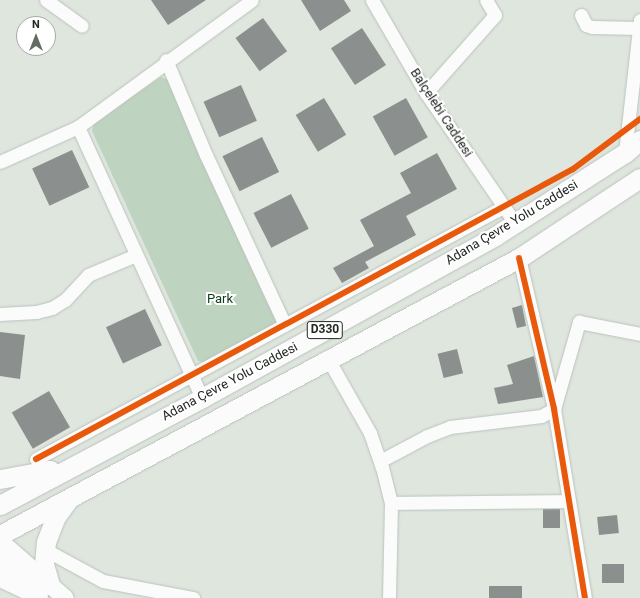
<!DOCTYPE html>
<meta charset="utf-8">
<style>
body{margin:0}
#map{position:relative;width:640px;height:598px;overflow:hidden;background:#dee6de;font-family:Roboto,sans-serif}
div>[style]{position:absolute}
.green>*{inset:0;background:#bfd3c1}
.building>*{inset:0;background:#8b8f8e;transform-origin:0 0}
.roads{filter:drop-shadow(0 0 1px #bbc2bc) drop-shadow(0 0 1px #bbc2bc)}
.minor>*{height:13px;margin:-6.5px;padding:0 6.5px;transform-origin:6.5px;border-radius:6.5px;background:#fafbfa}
.major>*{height:17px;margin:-8.5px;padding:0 8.5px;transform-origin:8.5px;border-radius:8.5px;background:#fafbfa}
.highway>*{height:19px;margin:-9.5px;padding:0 9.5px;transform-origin:9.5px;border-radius:9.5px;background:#fafbfa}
.cycleway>*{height:6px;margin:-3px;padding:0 3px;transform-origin:3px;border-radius:3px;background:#e8590c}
span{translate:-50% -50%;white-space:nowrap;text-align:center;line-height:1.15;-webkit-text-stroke:4px #fff;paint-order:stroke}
.shield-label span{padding:1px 3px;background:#fff;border:1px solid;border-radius:3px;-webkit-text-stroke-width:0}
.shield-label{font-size:12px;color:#232823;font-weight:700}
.street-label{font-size:13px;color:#232823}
.park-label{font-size:13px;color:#0e3b1a}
.north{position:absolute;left:16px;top:16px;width:40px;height:40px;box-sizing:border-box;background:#fff;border:1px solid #a7a9a7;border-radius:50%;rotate:0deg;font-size:11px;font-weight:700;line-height:16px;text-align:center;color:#232823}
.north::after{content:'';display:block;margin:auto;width:14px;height:18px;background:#646a64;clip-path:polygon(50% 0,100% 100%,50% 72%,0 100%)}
</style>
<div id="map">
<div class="green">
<i style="clip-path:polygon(161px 77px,173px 82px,194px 144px,279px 313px,275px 326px,208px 363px,198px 361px,92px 131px,94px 122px)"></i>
</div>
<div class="building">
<i style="clip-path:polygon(151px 0,206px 0,168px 25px)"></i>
<i style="clip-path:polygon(301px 0,344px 0,351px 11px,320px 31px)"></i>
<i style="left:263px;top:18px;width:41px;height:34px;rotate:54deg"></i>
<i style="left:362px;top:28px;width:44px;height:37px;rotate:57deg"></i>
<i style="left:241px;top:85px;width:39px;height:41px;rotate:66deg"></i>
<i style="left:324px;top:98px;width:43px;height:33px;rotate:59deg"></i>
<i style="left:406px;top:98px;width:45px;height:38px;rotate:61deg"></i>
<i style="left:262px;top:137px;width:39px;height:44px;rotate:64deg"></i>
<i style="left:72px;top:150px;width:41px;height:44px;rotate:65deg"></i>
<i style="clip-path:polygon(437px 153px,457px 189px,406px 216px,416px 235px,365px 262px,369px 268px,342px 283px,333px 268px,374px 246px,360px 220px,411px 193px,400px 173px)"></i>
<i style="left:291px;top:194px;width:39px;height:42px;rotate:63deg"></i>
<i style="clip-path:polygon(522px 305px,526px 326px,517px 328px,512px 308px)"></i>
<i style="left:145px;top:309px;width:40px;height:43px;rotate:65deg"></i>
<i style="clip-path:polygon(0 332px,25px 335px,20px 379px,0 376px)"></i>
<i style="left:457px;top:349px;width:25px;height:20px;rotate:76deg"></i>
<i style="clip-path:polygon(534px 356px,543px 397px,498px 404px,494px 388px,513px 384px,507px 365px)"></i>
<i style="left:49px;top:391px;width:42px;height:43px;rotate:60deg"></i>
<i style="left:543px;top:509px;width:17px;height:19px"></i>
<i style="left:617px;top:515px;width:18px;height:20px;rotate:84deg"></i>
<i style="left:602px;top:564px;width:22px;height:19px"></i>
<i style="left:522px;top:586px;width:12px;height:33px;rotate:90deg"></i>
</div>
<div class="roads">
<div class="minor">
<i style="left:46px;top:0;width:44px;rotate:35.8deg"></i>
<i style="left:372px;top:0;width:108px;rotate:59.9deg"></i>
<i style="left:426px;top:93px;width:158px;rotate:55.6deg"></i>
<i style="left:581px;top:15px;width:11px;rotate:63deg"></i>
<i style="left:586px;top:25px;width:6px;rotate:18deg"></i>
<i style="left:592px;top:27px;width:47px;rotate:1.2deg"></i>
<i style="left:166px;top:60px;width:103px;rotate:67.2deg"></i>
<i style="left:206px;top:155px;width:187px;rotate:65.1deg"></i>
<i style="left:426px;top:93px;width:104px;rotate:-48.5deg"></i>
<i style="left:495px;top:15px;width:17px;rotate:-121deg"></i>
<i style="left:78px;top:127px;width:298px;rotate:65.4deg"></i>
<i style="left:625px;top:153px;width:134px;rotate:-83.6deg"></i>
<i style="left:0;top:162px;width:85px;rotate:-24.2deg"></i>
<i style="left:78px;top:127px;width:215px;rotate:-36.1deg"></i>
<i style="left:519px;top:258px;width:155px;rotate:76.9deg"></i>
<i style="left:554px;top:409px;width:192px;rotate:80.7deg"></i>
<i style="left:0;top:314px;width:36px;rotate:-3deg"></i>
<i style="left:36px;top:312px;width:16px;rotate:-14deg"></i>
<i style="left:52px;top:308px;width:15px;rotate:-32deg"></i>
<i style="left:65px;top:300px;width:34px;rotate:-47deg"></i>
<i style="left:88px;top:275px;width:52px;rotate:-22.6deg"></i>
<i style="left:328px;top:359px;width:85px;rotate:60.4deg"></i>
<i style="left:370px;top:433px;width:36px;rotate:71deg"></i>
<i style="left:382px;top:467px;width:37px;rotate:76deg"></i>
<i style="left:36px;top:459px;width:531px;rotate:-28.35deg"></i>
<i style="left:380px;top:461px;width:53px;rotate:-28deg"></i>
<i style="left:427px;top:436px;width:25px;rotate:-21deg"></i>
<i style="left:450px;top:427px;width:92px;rotate:-6.9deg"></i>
<i style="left:541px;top:416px;width:15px;rotate:-28deg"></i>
<i style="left:554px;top:409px;width:91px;rotate:-74deg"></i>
<i style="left:579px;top:322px;width:62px;rotate:11.1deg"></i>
<i style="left:44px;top:549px;width:67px;rotate:28.5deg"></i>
<i style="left:103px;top:581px;width:92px;rotate:10.7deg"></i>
<i style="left:389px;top:598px;width:95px;rotate:-88.8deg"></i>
<i style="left:391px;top:503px;width:177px;rotate:-0.6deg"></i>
</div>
<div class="major">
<i style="left:0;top:541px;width:86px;rotate:41.2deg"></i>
<i style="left:0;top:561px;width:40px;rotate:41deg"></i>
</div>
<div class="highway">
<i style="left:0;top:479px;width:51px;rotate:-10.2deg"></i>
<i style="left:0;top:505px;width:229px;rotate:-27.9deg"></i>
<i style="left:202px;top:398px;width:335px;rotate:-28.9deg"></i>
<i style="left:495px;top:236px;width:154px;rotate:-32.6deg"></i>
<i style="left:625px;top:153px;width:20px;rotate:-41deg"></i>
<i style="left:0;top:535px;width:588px;rotate:-28.09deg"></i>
<i style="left:519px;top:258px;width:145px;rotate:-33.5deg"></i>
<i style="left:0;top:577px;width:42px;rotate:25.3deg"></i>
<i style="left:50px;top:585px;width:22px;rotate:-106deg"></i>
<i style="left:44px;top:564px;width:22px;rotate:-85deg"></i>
<i style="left:46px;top:542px;width:26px;rotate:-69deg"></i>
<i style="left:55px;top:518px;width:22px;rotate:-54deg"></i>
</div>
</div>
<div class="cycleway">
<i style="left:519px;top:258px;width:155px;rotate:76.9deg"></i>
<i style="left:554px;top:409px;width:192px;rotate:80.7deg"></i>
<i style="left:36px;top:459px;width:610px;rotate:-28.37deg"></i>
<i style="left:573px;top:169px;width:84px;rotate:-36.7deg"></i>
</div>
<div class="shield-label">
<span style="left:325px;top:330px">D330</span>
</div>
<div class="street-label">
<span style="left:441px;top:113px;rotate:57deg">Balçelebi Caddesi</span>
<span style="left:512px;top:223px;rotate:-31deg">Adana Çevre Yolu Caddesi</span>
<span style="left:230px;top:382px;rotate:-28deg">Adana Çevre Yolu Caddesi</span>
</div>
<div class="park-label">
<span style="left:220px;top:299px">Park</span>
</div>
<div class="north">N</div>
</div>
